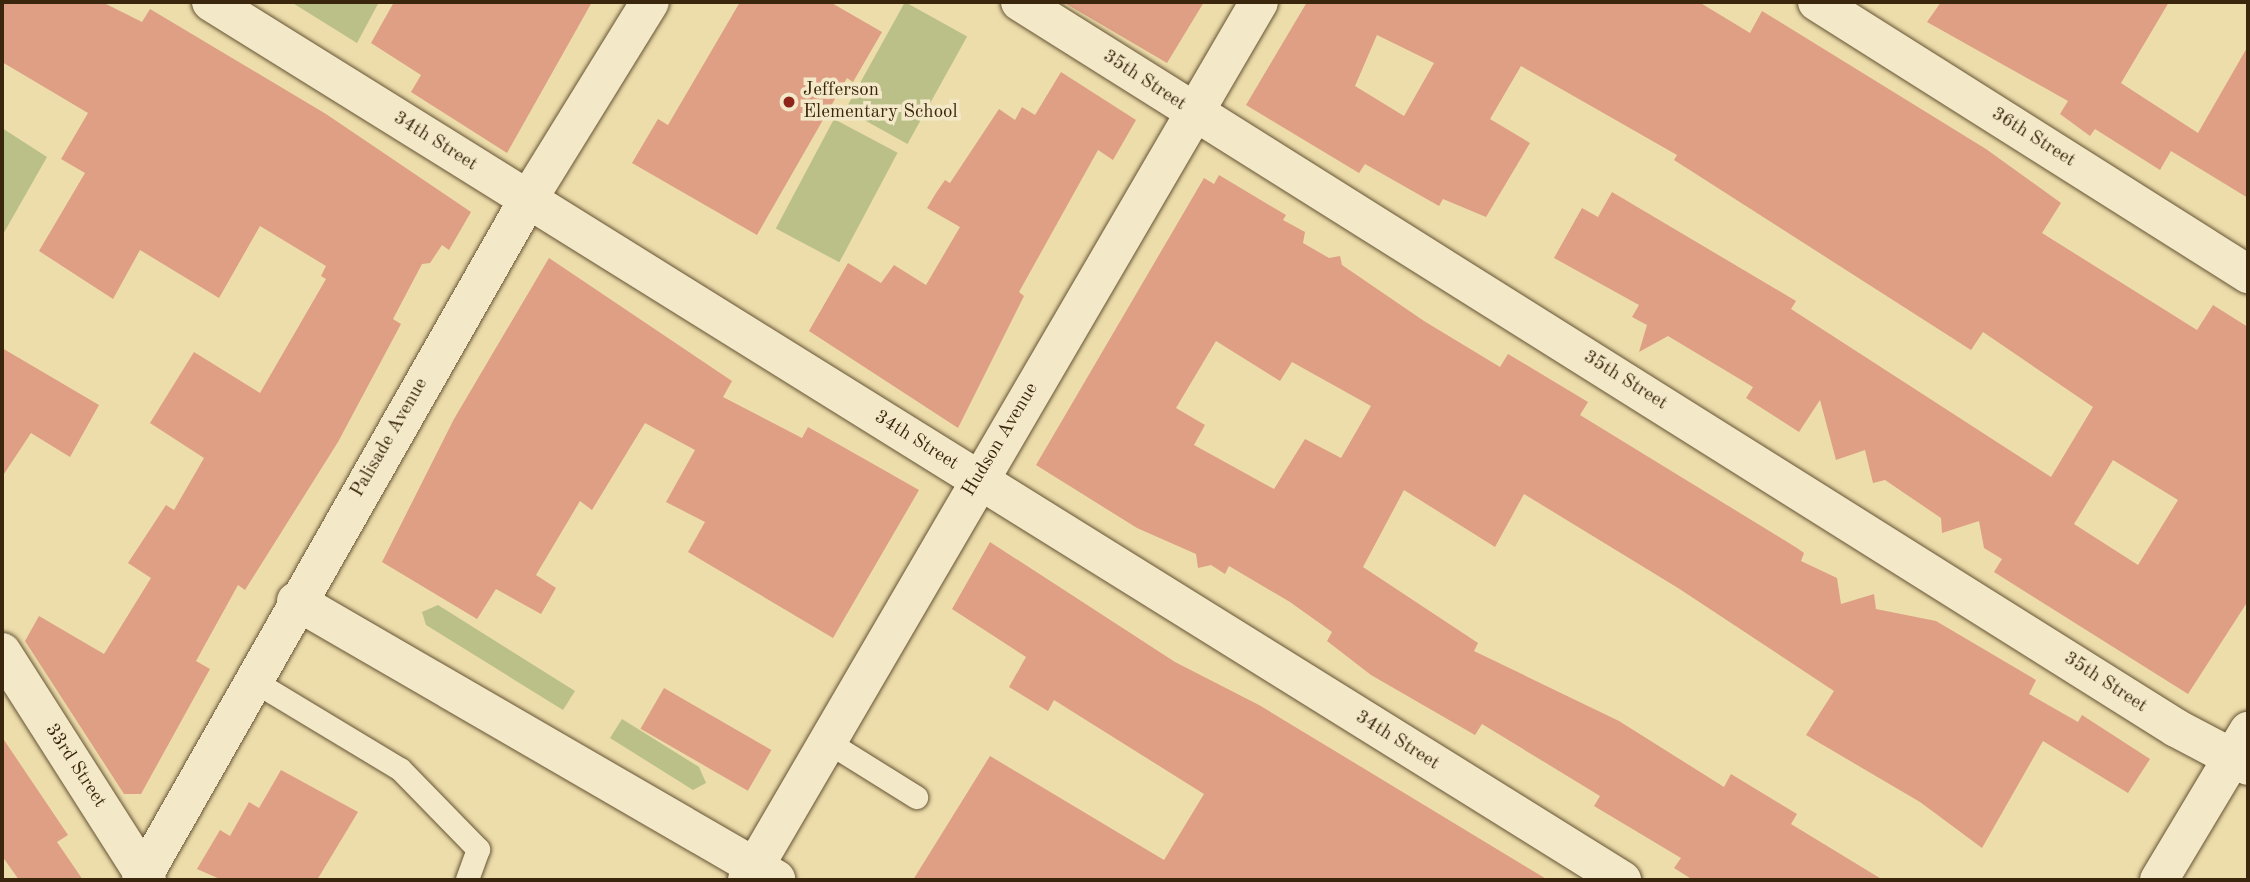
<!DOCTYPE html>
<style>
body{margin:0}
#map{position:relative;width:2250px;height:882px;overflow:hidden;background:#edddab;font-family:"Old Standard TT",serif}
div>[style]{position:absolute}
.green>*{inset:0;background:#bac088;transform-origin:0 0}
.building>*{inset:0;background:#de9f84;transform-origin:0 0}
.roads{filter:drop-shadow(0 0 2px #665434) drop-shadow(0 0 2px #665434)}
.service>*{height:23px;margin:-11.5px;padding:0 11.5px;transform-origin:11.5px;border-radius:11.5px;background:#f3e9c8}
.minor>*{height:38px;margin:-19px;padding:0 19px;transform-origin:19px;border-radius:19px;background:#f3e9c8}
.tertiary>*{height:38px;margin:-19px;padding:0 19px;transform-origin:19px;border-radius:19px;background:#f3e9c8}
.secondary>*{height:38px;margin:-19px;padding:0 19px;transform-origin:19px;border-radius:19px;background:#f3e9c8}
.dots>*{width:19px;height:19px;translate:-50% -50%;box-sizing:border-box;border:4px solid #f3e9c8;border-radius:50%}
span{translate:-50% -50%;white-space:nowrap;text-align:center;line-height:1.15;-webkit-text-stroke:7px #f3e9c8;paint-order:stroke}
.street-label{font-size:19px;color:#39260c}
.poi-label{font-size:19px;color:#39260c}
.left{translate:0 -50%;text-align:left}
.frame{position:absolute;inset:0;border:4px solid #39260c;pointer-events:none}
</style>
<div id="map">
<div class="green">
<i style="clip-path:polygon(291px 2px,379px 2px,357px 43px)"></i>
<i style="left:905px;top:2px;width:71px;height:123px;rotate:29deg"></i>
<i style="left:834px;top:119px;width:72px;height:124px;rotate:28deg"></i>
<i style="clip-path:polygon(2px 128px,47px 157px,2px 236px)"></i>
<i style="clip-path:polygon(438px 605px,575px 691px,563px 710px,426px 625px,422px 612px)"></i>
<i style="clip-path:polygon(622px 719px,699px 767px,706px 783px,693px 790px,610px 738px)"></i>
</div>
<div class="building">
<i style="clip-path:polygon(2px 2px,102px 2px,142px 22px,150px 9px,326px 114px,471px 212px,449px 250px,442px 245px,430px 263px,422px 264px,393px 319px,401px 324px,338px 442px,245px 590px,238px 585px,196px 661px,210px 669px,141px 794px,124px 794px,25px 641px,39px 616px,104px 654px,151px 578px,128px 563px,166px 505px,174px 510px,204px 458px,150px 423px,194px 352px,260px 393px,326px 279px,321px 276px,326px 266px,260px 226px,219px 298px,140px 250px,113px 299px,39px 251px,85px 173px,61px 159px,88px 113px,2px 62px)"></i>
<i style="clip-path:polygon(394px 2px,592px 2px,507px 153px,411px 92px,421px 75px,371px 43px)"></i>
<i style="clip-path:polygon(740px 2px,830px 2px,882px 32px,853px 82px,847px 78px,757px 235px,632px 163px,658px 119px,668px 125px)"></i>
<i style="clip-path:polygon(1063px 2px,1204px 2px,1167px 63px)"></i>
<i style="clip-path:polygon(evenodd,1307px 2px,1699px 2px,1750px 33px,1762px 11px,1986px 149px,2061px 203px,2042px 233px,2197px 330px,2213px 305px,2248px 327px,2248px 601px,2188px 694px,1994px 572px,2002px 559px,1984px 548px,1979px 521px,1942px 533px,1941px 518px,1885px 480px,1873px 483px,1865px 450px,1836px 460px,1820px 400px,1799px 432px,1746px 398px,1753px 387px,1668px 336px,1639px 352px,1647px 325px,1632px 317px,1639px 305px,1554px 258px,1582px 208px,1598px 217px,1612px 192px,1796px 301px,1791px 309px,2051px 477px,2093px 407px,1983px 332px,1971px 350px,1674px 160px,1677px 155px,1521px 66px,1490px 119px,1530px 143px,1486px 217px,1443px 199px,1439px 206px,1365px 164px,1359px 173px,1246px 105px,1307px 2px,1377px 35px,1434px 63px,1404px 116px,1355px 86px,1377px 35px,1307px 2px,2113px 460px,2178px 500px,2138px 565px,2074px 524px,2113px 460px)"></i>
<i style="clip-path:polygon(1941px 2px,2169px 2px,2121px 83px,2198px 133px,2248px 46px,2248px 198px,2171px 151px,2160px 170px,2095px 129px,2090px 136px,2060px 114px,2068px 101px,1927px 22px)"></i>
<i style="clip-path:polygon(1061px 72px,1136px 120px,1113px 160px,1098px 150px,1019px 292px,1024px 296px,958px 428px,809px 331px,848px 263px,881px 283px,894px 265px,926px 285px,960px 227px,927px 208px,936px 193px,945px 180px,950px 183px,999px 109px,1015px 120px,1022px 107px,1035px 115px)"></i>
<i style="clip-path:polygon(evenodd,1219px 175px,1286px 215px,1283px 220px,1305px 232px,1303px 243px,1329px 258px,1340px 256px,1342px 265px,1424px 321px,1500px 367px,1508px 354px,1588px 402px,1580px 415px,1797px 548px,1804px 553px,1801px 561px,1837px 578px,1841px 604px,1874px 594px,1876px 609px,1936px 621px,2036px 680px,2029px 694px,2078px 722px,2082px 715px,2150px 759px,2128px 793px,2043px 741px,1982px 848px,1920px 802px,1806px 735px,1834px 691px,1678px 588px,1524px 494px,1495px 547px,1404px 490px,1363px 567px,1478px 643px,1474px 651px,1619px 721px,1724px 787px,1731px 774px,1797px 814px,1791px 824px,1883px 880px,1693px 880px,1674px 868px,1681px 858px,1594px 806px,1600px 796px,1482px 724px,1475px 735px,1371px 675px,1327px 641px,1332px 632px,1290px 602px,1229px 566px,1225px 574px,1211px 565px,1198px 568px,1196px 554px,1137px 528px,1036px 465px,1204px 178px,1214px 184px,1219px 175px,1216px 341px,1280px 381px,1292px 362px,1371px 406px,1341px 458px,1305px 439px,1274px 489px,1194px 445px,1205px 425px,1176px 408px,1216px 341px)"></i>
<i style="clip-path:polygon(549px 258px,732px 381px,723px 397px,802px 438px,808px 427px,919px 490px,833px 638px,688px 552px,705px 522px,666px 502px,695px 450px,645px 423px,592px 510px,580px 501px,536px 575px,556px 588px,541px 614px,496px 589px,477px 619px,382px 562px,454px 419px)"></i>
<i style="clip-path:polygon(2px 348px,99px 405px,70px 457px,31px 433px,2px 477px)"></i>
<i style="clip-path:polygon(990px 542px,1175px 662px,1259px 705px,1548px 880px,913px 880px,990px 756px,1164px 860px,1204px 794px,1054px 700px,1048px 711px,1009px 687px,1026px 657px,952px 609px)"></i>
<i style="left:664px;top:688px;width:124px;height:47px;rotate:30deg"></i>
<i style="clip-path:polygon(2px 737px,68px 835px,57px 842px,83px 880px,19px 880px,2px 856px)"></i>
<i style="clip-path:polygon(281px 770px,358px 812px,317px 880px,222px 880px,197px 869px,220px 830px,230px 836px,249px 802px,259px 808px)"></i>
</div>
<div class="roads">
<div class="service">
<i style="left:254px;top:681px;width:170px;rotate:31.1deg"></i>
<i style="left:400px;top:769px;width:112px;rotate:45.7deg"></i>
<i style="left:478px;top:849px;width:33px;rotate:110deg"></i>
<i style="left:828px;top:742px;width:104px;rotate:32deg"></i>
</div>
<div class="minor">
<i style="left:211px;top:2px;width:1662px;rotate:31.89deg"></i>
<i style="left:1020px;top:2px;width:1365px;rotate:32.13deg"></i>
<i style="left:2176px;top:728px;width:81px;rotate:27.8deg"></i>
<i style="left:1817px;top:2px;width:510px;rotate:32.26deg"></i>
<i style="left:296px;top:601px;width:555px;rotate:30.08deg"></i>
<i style="left:2px;top:652px;width:270px;rotate:57.5deg"></i>
<i style="left:747px;top:880px;width:1016px;rotate:-59.75deg"></i>
</div>
<div class="tertiary">
<i style="left:141px;top:880px;width:781px;rotate:-60.38deg"></i>
<i style="left:527px;top:201px;width:234px;rotate:-58.3deg"></i>
</div>
<div class="secondary">
<i style="left:2159px;top:880px;width:174px;rotate:-59.1deg"></i>
</div>
</div>
<div class="dots">
<i style="left:789px;top:102px;background:#8f2418"></i>
</div>
<div class="street-label">
<span style="left:1144px;top:81px;rotate:33deg">35th Street</span>
<span style="left:2033px;top:138px;rotate:32deg">36th Street</span>
<span style="left:435px;top:142px;rotate:32deg">34th Street</span>
<span style="left:1625px;top:381px;rotate:32deg">35th Street</span>
<span style="left:390px;top:438px;rotate:-60deg">Palisade Avenue</span>
<span style="left:1001px;top:440px;rotate:-59deg">Hudson Avenue</span>
<span style="left:916px;top:441px;rotate:32deg">34th Street</span>
<span style="left:2105px;top:683px;rotate:33deg">35th Street</span>
<span style="left:1397px;top:741px;rotate:32deg">34th Street</span>
<span style="left:75px;top:766px;rotate:57deg">33rd Street</span>
</div>
<div class="poi-label">
<span class="left" style="left:803px;top:102px">Jefferson<br>Elementary School</span>
</div>
<div class="frame"></div>
</div>
